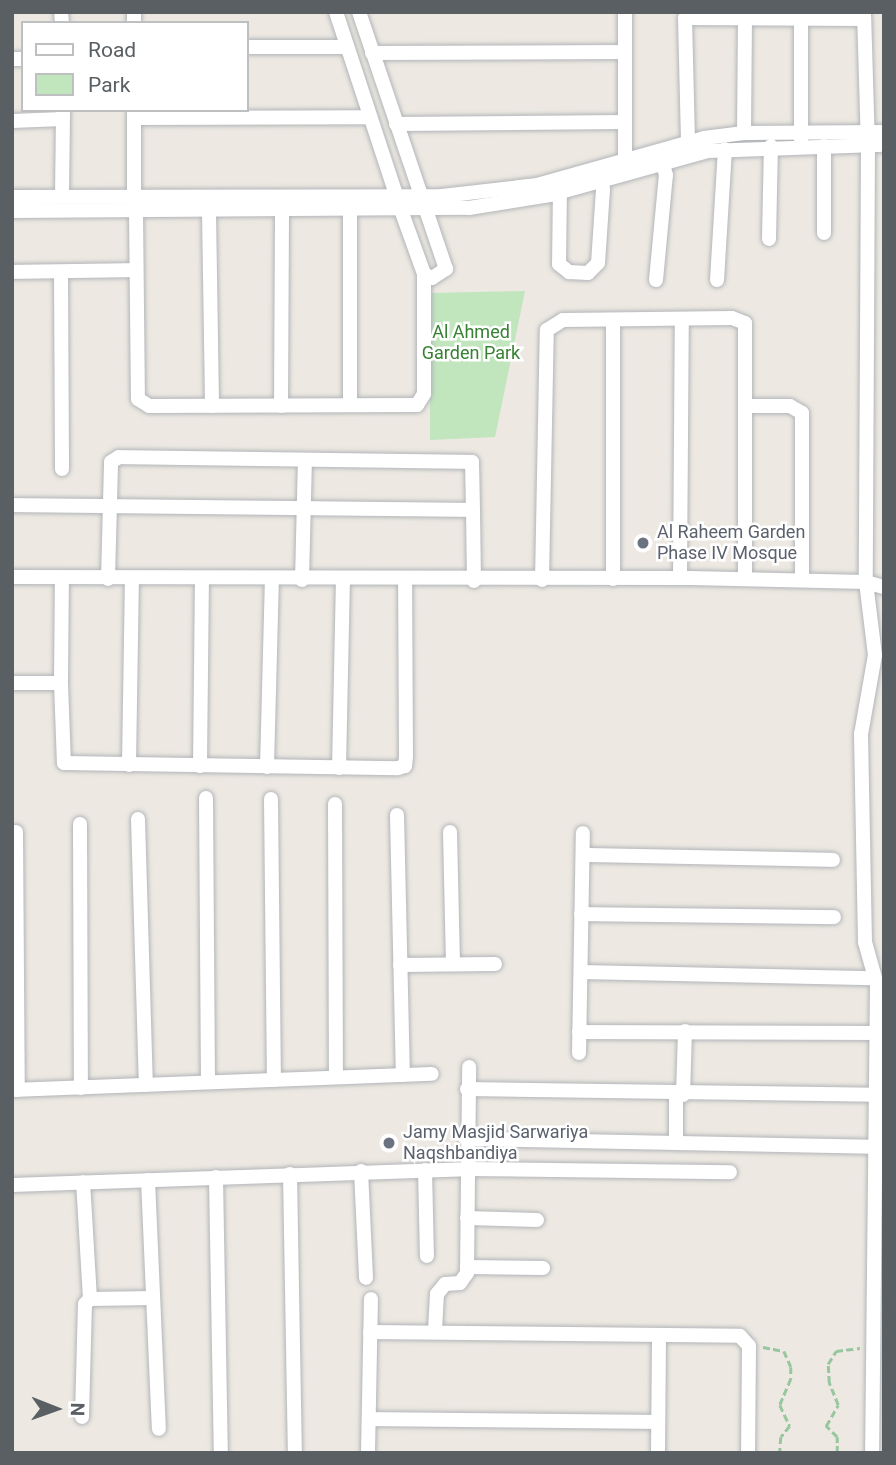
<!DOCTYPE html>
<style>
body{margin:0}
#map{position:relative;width:896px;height:1465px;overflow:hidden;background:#ede9e2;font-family:Roboto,sans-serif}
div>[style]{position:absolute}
.green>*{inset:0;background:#c1e5bd}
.path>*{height:2.5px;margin-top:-1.25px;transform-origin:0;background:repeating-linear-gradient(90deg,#97c69f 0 7px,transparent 0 10.5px)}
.roads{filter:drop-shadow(0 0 2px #b2b5b9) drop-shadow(0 0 2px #b2b5b9)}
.minor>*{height:14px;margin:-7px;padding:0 7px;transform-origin:7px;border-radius:7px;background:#fff}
.dots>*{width:19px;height:19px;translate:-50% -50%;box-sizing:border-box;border:4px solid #fff;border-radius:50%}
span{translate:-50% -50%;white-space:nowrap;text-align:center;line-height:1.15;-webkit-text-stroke:5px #fff;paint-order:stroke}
.park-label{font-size:18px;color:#378133}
.worship-label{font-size:18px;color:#5b616d}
.left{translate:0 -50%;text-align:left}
.frame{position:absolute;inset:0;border:14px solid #5a5f63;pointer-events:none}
.legend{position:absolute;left:21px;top:21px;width:228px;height:91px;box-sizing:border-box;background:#fff;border:2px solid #bdbfc1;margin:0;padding:9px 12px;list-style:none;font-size:21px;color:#5a5f63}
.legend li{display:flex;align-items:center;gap:14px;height:35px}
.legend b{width:35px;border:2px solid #bdbfc1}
.north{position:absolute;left:21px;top:1374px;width:70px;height:70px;-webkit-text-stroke:5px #fff;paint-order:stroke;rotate:91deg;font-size:19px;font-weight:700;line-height:28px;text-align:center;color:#5a5f63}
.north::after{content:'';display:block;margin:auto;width:24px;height:32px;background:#5a5f63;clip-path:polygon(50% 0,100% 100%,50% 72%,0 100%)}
</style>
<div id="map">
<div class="green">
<i style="clip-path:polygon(525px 291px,495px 437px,430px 440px,430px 293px)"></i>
</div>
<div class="path">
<i style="left:763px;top:1347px;width:21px;rotate:11deg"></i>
<i style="left:784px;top:1351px;width:17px;rotate:66deg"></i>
<i style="left:791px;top:1367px;width:12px;rotate:90deg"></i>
<i style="left:791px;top:1379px;width:28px;rotate:113deg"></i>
<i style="left:780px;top:1405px;width:23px;rotate:65deg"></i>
<i style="left:790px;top:1426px;width:14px;rotate:129deg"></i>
<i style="left:781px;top:1437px;width:16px;rotate:94deg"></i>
<i style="left:837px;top:1453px;width:16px;rotate:-90deg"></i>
<i style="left:837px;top:1437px;width:16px;rotate:-135deg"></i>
<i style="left:826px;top:1426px;width:24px;rotate:-60deg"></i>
<i style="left:838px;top:1405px;width:24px;rotate:-112deg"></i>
<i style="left:829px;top:1383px;width:19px;rotate:-93deg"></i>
<i style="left:828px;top:1364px;width:15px;rotate:-58deg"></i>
<i style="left:836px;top:1351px;width:24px;rotate:-7deg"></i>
</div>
<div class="roads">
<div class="minor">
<i style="left:61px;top:12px;width:11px;rotate:85deg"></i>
<i style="left:134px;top:12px;width:11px;rotate:90deg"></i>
<i style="left:336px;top:12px;width:208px;rotate:71.8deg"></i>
<i style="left:401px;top:210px;width:68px;rotate:70.2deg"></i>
<i style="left:424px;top:274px;width:9px;rotate:27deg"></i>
<i style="left:432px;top:278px;width:17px;rotate:-33deg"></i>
<i style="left:446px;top:269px;width:271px;rotate:-108.7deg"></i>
<i style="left:625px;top:12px;width:156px;rotate:90deg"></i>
<i style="left:864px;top:12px;width:133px;rotate:88.3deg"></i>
<i style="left:868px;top:145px;width:437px;rotate:90.3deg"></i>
<i style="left:866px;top:582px;width:74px;rotate:83deg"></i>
<i style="left:875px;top:655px;width:80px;rotate:100deg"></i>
<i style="left:861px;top:734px;width:208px;rotate:88.9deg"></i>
<i style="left:865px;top:942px;width:45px;rotate:74.4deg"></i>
<i style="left:877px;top:985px;width:468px;rotate:90.6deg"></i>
<i style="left:247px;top:47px;width:100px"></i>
<i style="left:372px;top:53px;width:253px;rotate:-0.2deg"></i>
<i style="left:12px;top:59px;width:11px"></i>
<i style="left:134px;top:112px;width:84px;rotate:90deg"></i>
<i style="left:134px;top:118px;width:236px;rotate:-0.2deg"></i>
<i style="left:12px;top:121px;width:51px;rotate:-2.2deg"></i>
<i style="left:396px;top:124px;width:227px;rotate:-0.5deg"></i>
<i style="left:744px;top:133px;width:115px;rotate:-89.5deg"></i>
<i style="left:801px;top:140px;width:121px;rotate:-90deg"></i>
<i style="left:688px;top:141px;width:123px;rotate:-91.4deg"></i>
<i style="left:685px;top:18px;width:179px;rotate:0.3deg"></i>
<i style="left:560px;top:185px;width:79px;rotate:90.7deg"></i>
<i style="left:559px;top:264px;width:13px;rotate:39deg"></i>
<i style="left:569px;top:272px;width:19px;rotate:3deg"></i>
<i style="left:588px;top:273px;width:14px;rotate:-45deg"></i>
<i style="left:598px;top:263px;width:74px;rotate:-86.1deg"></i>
<i style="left:603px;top:189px;width:9px;rotate:-108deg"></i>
<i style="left:62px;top:196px;width:86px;rotate:-89.3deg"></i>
<i style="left:12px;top:197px;width:430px;rotate:-0.1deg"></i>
<i style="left:442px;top:196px;width:96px;rotate:-6.6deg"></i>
<i style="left:537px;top:185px;width:173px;rotate:-15.7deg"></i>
<i style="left:704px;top:138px;width:40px;rotate:-7.1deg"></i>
<i style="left:744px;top:133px;width:140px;rotate:-0.4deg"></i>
<i style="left:12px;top:211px;width:457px;rotate:-0.4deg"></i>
<i style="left:469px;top:208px;width:82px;rotate:-9.1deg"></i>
<i style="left:550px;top:195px;width:164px;rotate:-15.6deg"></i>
<i style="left:708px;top:151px;width:176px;rotate:-2deg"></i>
<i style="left:136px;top:212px;width:187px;rotate:89.4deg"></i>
<i style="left:138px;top:399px;width:13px;rotate:32deg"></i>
<i style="left:149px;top:406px;width:268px;rotate:-0.2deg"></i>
<i style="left:417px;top:405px;width:13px;rotate:-58deg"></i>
<i style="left:424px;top:394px;width:120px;rotate:-90deg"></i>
<i style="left:209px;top:212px;width:194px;rotate:89.1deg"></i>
<i style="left:824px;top:233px;width:87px;rotate:-90deg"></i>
<i style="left:769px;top:239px;width:93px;rotate:-88.8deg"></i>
<i style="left:12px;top:272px;width:124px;rotate:-0.9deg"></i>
<i style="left:61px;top:272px;width:197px;rotate:89.7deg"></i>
<i style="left:656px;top:280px;width:105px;rotate:-84.6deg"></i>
<i style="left:666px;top:175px;width:15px;rotate:-106deg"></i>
<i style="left:717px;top:280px;width:131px;rotate:-86.5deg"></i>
<i style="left:350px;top:405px;width:195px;rotate:-90deg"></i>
<i style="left:281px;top:406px;width:195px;rotate:-89.7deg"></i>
<i style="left:745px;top:406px;width:45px"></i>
<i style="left:790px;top:406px;width:14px;rotate:30deg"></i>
<i style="left:802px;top:413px;width:167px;rotate:90deg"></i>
<i style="left:12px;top:505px;width:461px;rotate:0.6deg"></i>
<i style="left:473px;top:510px;width:71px;rotate:89.2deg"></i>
<i style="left:12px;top:577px;width:678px;rotate:0.08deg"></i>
<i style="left:690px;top:578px;width:176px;rotate:1.3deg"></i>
<i style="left:866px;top:582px;width:19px;rotate:16deg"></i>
<i style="left:680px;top:578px;width:259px;rotate:-89.6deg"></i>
<i style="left:108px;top:579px;width:117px;rotate:-88.5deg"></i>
<i style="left:111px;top:462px;width:9px;rotate:-32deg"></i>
<i style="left:119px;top:457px;width:353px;rotate:0.8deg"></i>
<i style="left:472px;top:462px;width:48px;rotate:88.8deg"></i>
<i style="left:613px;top:579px;width:259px;rotate:-90deg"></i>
<i style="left:302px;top:580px;width:119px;rotate:-88.6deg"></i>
<i style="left:542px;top:580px;width:250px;rotate:-88.9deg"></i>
<i style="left:547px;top:330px;width:19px;rotate:-32deg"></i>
<i style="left:563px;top:320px;width:169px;rotate:-0.7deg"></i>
<i style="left:732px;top:318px;width:14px;rotate:21deg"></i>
<i style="left:745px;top:323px;width:256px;rotate:90deg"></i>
<i style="left:12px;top:683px;width:49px"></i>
<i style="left:61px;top:683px;width:105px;rotate:-89.5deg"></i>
<i style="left:61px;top:683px;width:80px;rotate:87.9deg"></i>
<i style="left:64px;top:763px;width:334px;rotate:0.9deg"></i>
<i style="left:398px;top:768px;width:7px;rotate:-16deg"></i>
<i style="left:405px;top:766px;width:10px;rotate:-84deg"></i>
<i style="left:406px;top:756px;width:176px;rotate:-90.3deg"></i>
<i style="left:129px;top:765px;width:186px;rotate:-89.1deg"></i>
<i style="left:200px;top:766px;width:187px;rotate:-89.4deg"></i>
<i style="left:267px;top:767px;width:187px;rotate:-88.5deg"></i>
<i style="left:339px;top:768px;width:188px;rotate:-88.8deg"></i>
<i style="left:206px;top:798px;width:284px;rotate:89.6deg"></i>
<i style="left:271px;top:799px;width:281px;rotate:89.4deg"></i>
<i style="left:335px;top:804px;width:273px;rotate:89.8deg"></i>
<i style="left:397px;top:815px;width:260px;rotate:88.7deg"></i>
<i style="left:138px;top:819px;width:266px;rotate:88.3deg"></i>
<i style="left:80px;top:824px;width:264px;rotate:89.8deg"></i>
<i style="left:16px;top:832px;width:258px;rotate:89.6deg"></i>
<i style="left:450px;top:832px;width:132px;rotate:88.7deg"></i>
<i style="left:583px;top:855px;width:250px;rotate:1.1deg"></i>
<i style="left:581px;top:914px;width:253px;rotate:0.7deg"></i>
<i style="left:400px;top:965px;width:95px;rotate:-0.6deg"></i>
<i style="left:581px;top:972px;width:293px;rotate:1.2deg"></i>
<i style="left:579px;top:1032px;width:297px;rotate:0.2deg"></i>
<i style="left:579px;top:1053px;width:220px;rotate:-89deg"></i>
<i style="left:467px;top:1089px;width:409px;rotate:0.8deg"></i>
<i style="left:12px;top:1090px;width:420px;rotate:-2.2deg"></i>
<i style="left:683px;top:1095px;width:64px;rotate:-88.2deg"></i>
<i style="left:466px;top:1139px;width:411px;rotate:1.1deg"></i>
<i style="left:676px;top:1143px;width:48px;rotate:-90deg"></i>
<i style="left:425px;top:1170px;width:86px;rotate:88.7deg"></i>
<i style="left:361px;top:1171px;width:107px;rotate:87.3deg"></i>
<i style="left:290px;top:1174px;width:279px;rotate:89deg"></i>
<i style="left:216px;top:1177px;width:276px;rotate:89deg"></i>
<i style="left:148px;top:1180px;width:249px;rotate:87.5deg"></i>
<i style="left:12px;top:1185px;width:454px;rotate:-2deg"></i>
<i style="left:466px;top:1169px;width:264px;rotate:0.7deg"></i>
<i style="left:467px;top:1218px;width:70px;rotate:1.6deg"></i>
<i style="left:467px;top:1267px;width:76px;rotate:0.8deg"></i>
<i style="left:90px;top:1299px;width:63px;rotate:-0.9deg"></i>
<i style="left:435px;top:1331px;width:37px;rotate:-87deg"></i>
<i style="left:437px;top:1294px;width:13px;rotate:-51deg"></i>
<i style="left:445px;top:1284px;width:15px;rotate:-4deg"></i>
<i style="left:460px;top:1283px;width:12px;rotate:-55deg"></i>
<i style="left:467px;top:1273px;width:206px;rotate:-89.4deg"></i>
<i style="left:370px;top:1332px;width:370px;rotate:0.6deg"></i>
<i style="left:740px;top:1336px;width:13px;rotate:48deg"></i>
<i style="left:749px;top:1346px;width:107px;rotate:90.5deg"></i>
<i style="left:82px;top:1417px;width:113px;rotate:-88.5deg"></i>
<i style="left:85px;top:1304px;width:7px;rotate:-45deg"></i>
<i style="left:90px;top:1299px;width:117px;rotate:-93.4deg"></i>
<i style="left:369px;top:1419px;width:289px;rotate:0.6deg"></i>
<i style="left:368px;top:1453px;width:154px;rotate:-88.9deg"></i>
<i style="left:658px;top:1453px;width:117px;rotate:-89.5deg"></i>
</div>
</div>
<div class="dots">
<i style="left:643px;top:543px;background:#6b7280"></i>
<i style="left:389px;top:1143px;background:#6b7280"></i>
</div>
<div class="park-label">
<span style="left:471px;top:343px">Al Ahmed<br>Garden Park</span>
</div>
<div class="worship-label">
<span class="left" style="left:657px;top:543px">Al Raheem Garden<br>Phase IV Mosque</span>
<span class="left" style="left:403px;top:1143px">Jamy Masjid Sarwariya<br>Naqshbandiya</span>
</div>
<div class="frame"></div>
<ul class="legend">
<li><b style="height:9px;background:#fff"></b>Road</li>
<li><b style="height:19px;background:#c1e5bd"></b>Park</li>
</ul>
<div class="north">N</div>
</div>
